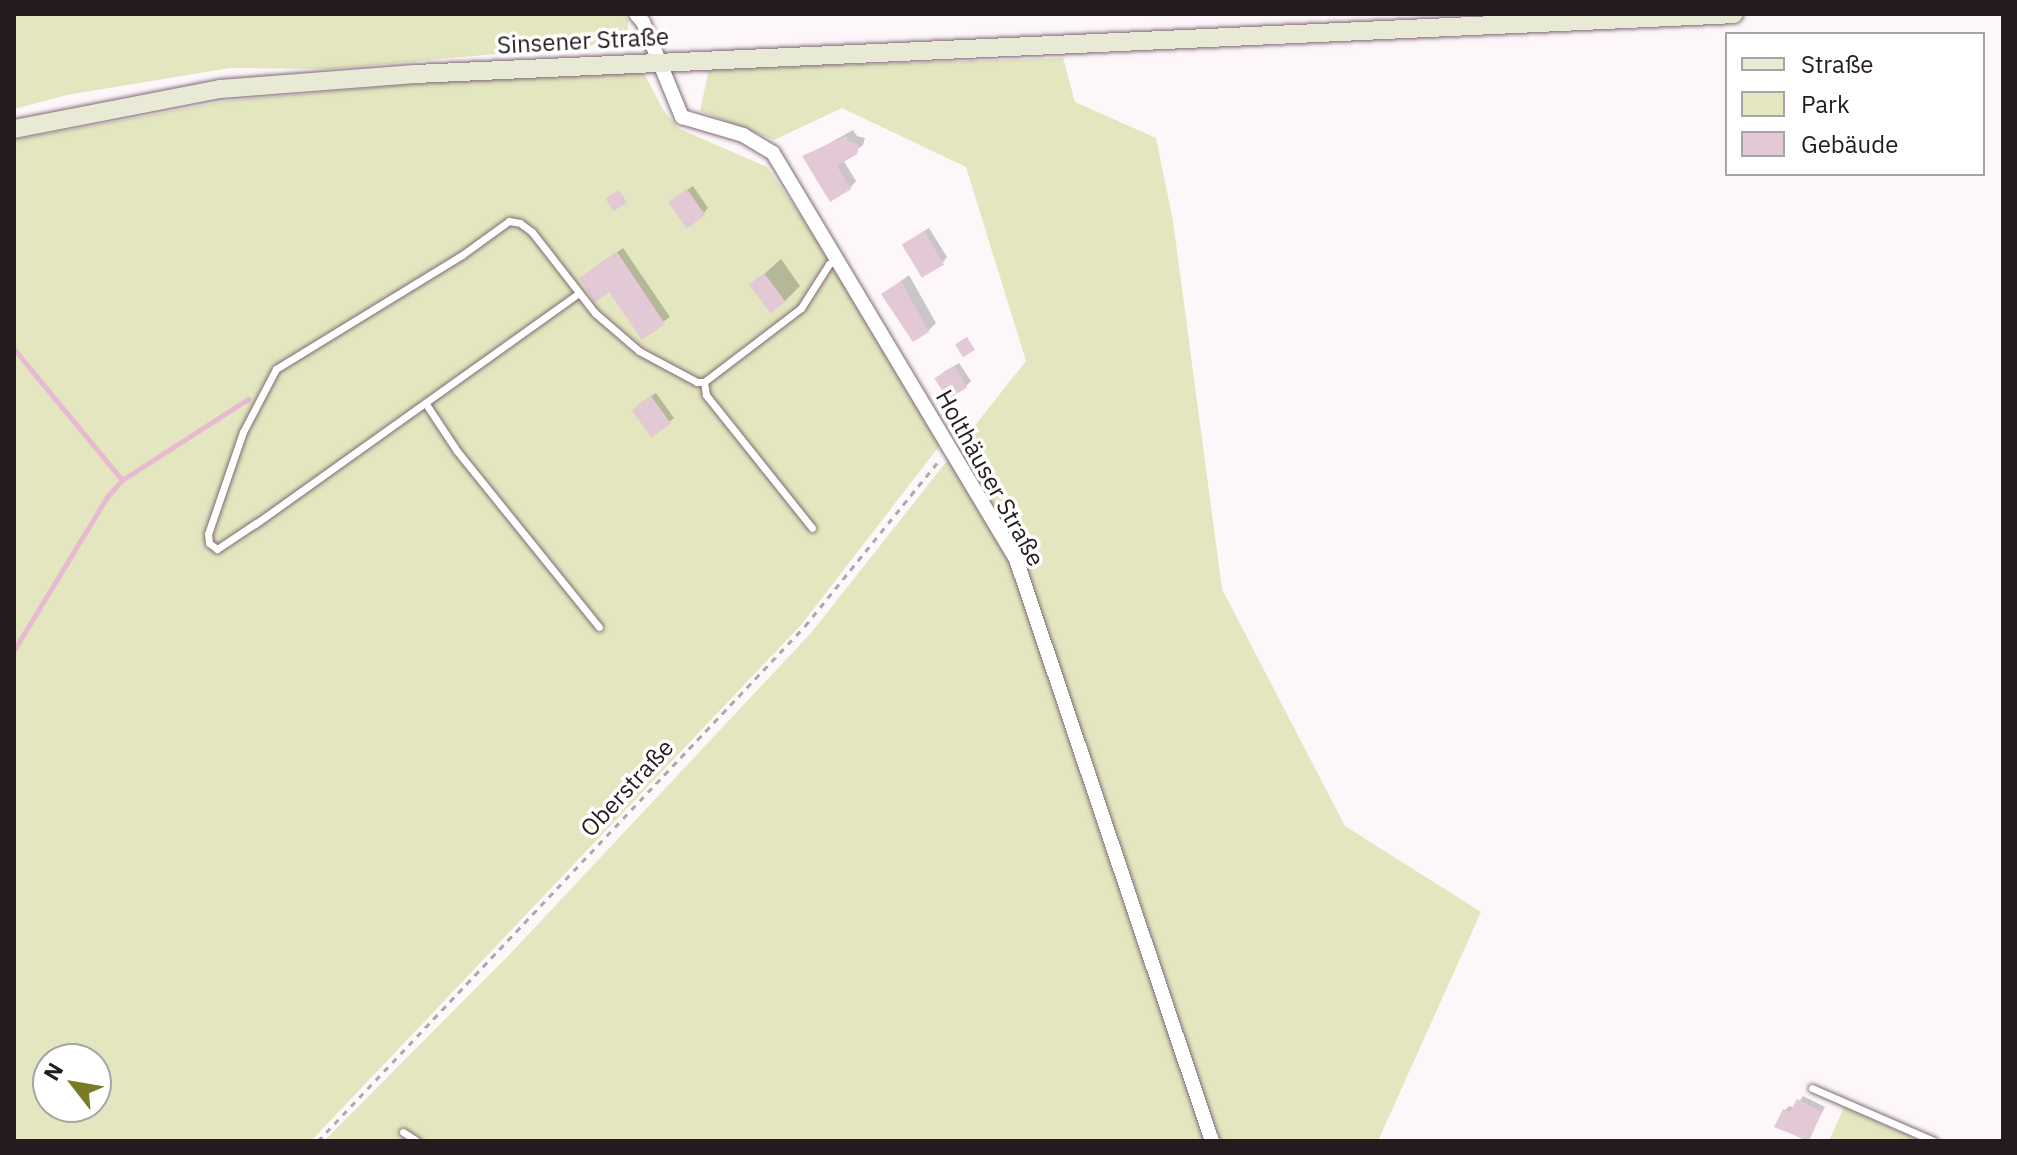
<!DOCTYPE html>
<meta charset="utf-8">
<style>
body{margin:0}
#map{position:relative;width:2017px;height:1155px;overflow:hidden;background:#fdf7fa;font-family:"IBM Plex Sans",sans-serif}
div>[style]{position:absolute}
.green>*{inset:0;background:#e3e6bf}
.shadow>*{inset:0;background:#0003}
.stream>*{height:5px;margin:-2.5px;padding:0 2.5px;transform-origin:2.5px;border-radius:2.5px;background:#e8b9d0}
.building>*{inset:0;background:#e3c9d5;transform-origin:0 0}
.path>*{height:3px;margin-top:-1.5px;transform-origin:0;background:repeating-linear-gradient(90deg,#afa8ab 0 6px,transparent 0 12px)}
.roads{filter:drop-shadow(0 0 2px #816a75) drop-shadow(0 0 2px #816a75)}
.lane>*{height:7px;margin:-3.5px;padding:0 3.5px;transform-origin:3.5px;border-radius:3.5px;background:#fff}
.street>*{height:14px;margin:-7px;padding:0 7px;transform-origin:7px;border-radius:7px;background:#fff}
.secondary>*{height:18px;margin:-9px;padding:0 9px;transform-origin:9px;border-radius:9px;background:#e9ead5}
span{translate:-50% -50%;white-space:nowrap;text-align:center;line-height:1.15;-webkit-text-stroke:7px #fff;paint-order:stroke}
.street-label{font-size:24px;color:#241b1f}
.frame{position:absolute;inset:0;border:16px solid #241b1f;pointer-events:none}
.legend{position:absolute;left:1725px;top:32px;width:260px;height:144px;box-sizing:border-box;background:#fff;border:2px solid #a7a4a5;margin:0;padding:10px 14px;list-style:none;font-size:24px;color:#241b1f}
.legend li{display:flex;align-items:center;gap:16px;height:40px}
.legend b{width:40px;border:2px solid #a7a4a5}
.north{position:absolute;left:32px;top:1043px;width:80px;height:80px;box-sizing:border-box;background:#fff;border:2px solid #a7a4a5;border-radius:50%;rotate:301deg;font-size:22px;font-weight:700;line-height:32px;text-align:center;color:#241b1f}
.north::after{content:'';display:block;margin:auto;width:28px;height:36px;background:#7a7c25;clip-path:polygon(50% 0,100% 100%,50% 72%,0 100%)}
</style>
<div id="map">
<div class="green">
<i style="clip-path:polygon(14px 14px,624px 14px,628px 20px,628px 42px,331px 69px,230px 68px,67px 95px,14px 109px)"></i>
<i style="clip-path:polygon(1063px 58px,1075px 102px,1156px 138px,1173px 221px,1222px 589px,1345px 826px,1481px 912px,1378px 1141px,324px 1141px,510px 954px,811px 633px,1026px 361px,966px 167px,842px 108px,774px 140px,700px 111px,709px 69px)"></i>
<i style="clip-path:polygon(evenodd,642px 70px,664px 111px,680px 129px,767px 167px,830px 258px,940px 445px,802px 624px,311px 1141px,14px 1141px,14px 140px,226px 101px,446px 81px,642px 70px,48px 1059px,96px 1059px,96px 1107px,48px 1107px,48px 1059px)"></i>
<i style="clip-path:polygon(1844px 1107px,1921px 1141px,1829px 1141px)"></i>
</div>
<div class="shadow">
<i style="clip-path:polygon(853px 130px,857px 136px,865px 138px,863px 145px,843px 160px,856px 181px,850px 188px,805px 157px)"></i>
<i style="clip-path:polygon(693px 186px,708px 208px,704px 213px,675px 198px)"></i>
<i style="clip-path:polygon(929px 228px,947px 257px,943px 262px,904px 244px)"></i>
<i style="clip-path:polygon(623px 248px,670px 317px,642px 337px,610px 289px,588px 272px)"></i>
<i style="clip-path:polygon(781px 259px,800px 286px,785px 301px,752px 285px)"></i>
<i style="clip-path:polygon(909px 275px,936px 323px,928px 331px,883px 294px)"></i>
<i style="clip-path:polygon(959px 363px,971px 381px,966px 386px,942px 373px)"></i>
<i style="clip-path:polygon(656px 393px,674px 418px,669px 422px,638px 405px)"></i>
<i style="clip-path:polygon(1803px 1096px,1825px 1107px,1807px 1141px,1777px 1126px,1785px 1110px,1789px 1106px,1795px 1108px)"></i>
</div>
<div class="stream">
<i style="left:14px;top:349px;width:170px;rotate:50.5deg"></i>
<i style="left:14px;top:650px;width:179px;rotate:-58.7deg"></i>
<i style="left:107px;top:497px;width:23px;rotate:-49deg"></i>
<i style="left:122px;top:480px;width:150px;rotate:-32.7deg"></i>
</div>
<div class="building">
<i style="clip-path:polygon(846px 136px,850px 142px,859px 144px,857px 154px,837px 166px,851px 189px,830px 202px,802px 156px)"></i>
<i style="left:687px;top:189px;width:32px;height:23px;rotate:55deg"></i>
<i style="left:619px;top:190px;width:15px;height:16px;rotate:58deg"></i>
<i style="left:924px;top:231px;width:39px;height:26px;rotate:59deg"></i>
<i style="clip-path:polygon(617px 252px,665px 324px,642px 340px,609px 292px,595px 302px,579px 278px)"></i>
<i style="left:764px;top:273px;width:36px;height:19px;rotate:53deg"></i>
<i style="clip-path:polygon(901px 281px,929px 332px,913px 342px,881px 294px)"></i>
<i style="left:967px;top:337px;width:15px;height:14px;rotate:58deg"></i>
<i style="left:954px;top:366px;width:25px;height:23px;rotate:58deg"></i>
<i style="left:651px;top:396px;width:34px;height:24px;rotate:54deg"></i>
<i style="clip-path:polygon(1797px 1099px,1822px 1112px,1809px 1141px,1774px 1127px,1783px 1109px,1790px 1112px)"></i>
</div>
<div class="path">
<i style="left:318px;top:1141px;width:709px;rotate:-46.6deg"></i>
<i style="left:805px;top:626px;width:211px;rotate:-51deg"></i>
</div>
<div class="roads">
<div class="lane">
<i style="left:579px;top:293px;width:397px;rotate:144.5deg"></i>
<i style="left:256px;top:523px;width:47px;rotate:146.3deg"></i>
<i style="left:217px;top:549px;width:10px;rotate:-143deg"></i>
<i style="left:209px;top:543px;width:9px;rotate:-96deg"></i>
<i style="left:208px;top:534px;width:108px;rotate:-71.1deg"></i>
<i style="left:243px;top:432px;width:71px;rotate:-62.4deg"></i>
<i style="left:276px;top:369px;width:218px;rotate:-31.5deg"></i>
<i style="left:462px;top:255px;width:58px;rotate:-35.9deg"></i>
<i style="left:509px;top:221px;width:11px;rotate:10deg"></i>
<i style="left:520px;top:223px;width:15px;rotate:37deg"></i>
<i style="left:532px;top:232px;width:103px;rotate:52.1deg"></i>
<i style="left:595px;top:313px;width:58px;rotate:40.8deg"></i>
<i style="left:639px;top:351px;width:66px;rotate:28.1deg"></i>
<i style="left:697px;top:382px;width:7px"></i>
<i style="left:704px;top:382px;width:122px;rotate:-37.3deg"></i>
<i style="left:801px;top:308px;width:52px;rotate:-57.5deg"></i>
<i style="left:829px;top:264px;width:11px;rotate:-34deg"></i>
<i style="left:704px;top:382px;width:13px;rotate:81deg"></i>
<i style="left:706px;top:395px;width:170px;rotate:51.4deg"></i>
<i style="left:426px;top:404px;width:56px;rotate:56.6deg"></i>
<i style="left:457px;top:451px;width:226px;rotate:51.1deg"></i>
<i style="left:1812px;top:1088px;width:133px;rotate:23.5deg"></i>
<i style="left:403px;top:1132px;width:17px;rotate:33deg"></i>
</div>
<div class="street">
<i style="left:636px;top:14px;width:11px;rotate:49deg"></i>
<i style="left:643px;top:22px;width:103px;rotate:67.7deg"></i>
<i style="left:682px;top:117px;width:64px;rotate:16.4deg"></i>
<i style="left:743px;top:135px;width:35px;rotate:31deg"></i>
<i style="left:773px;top:153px;width:473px;rotate:59.1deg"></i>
<i style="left:1016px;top:559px;width:614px;rotate:71.39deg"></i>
</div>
<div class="secondary">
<i style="left:14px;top:129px;width:210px;rotate:-11deg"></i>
<i style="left:220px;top:89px;width:196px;rotate:-4.4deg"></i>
<i style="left:415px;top:74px;width:1320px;rotate:-2.6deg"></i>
</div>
</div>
<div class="street-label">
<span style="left:583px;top:41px;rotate:-3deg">Sinsener Straße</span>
<span style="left:990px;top:478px;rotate:61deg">Holthäuser Straße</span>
<span style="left:627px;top:788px;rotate:-47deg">Oberstraße</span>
</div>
<div class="frame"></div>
<ul class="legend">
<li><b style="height:10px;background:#e9ead5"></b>Straße</li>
<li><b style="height:22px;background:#e3e6bf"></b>Park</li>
<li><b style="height:22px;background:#e3c9d5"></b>Gebäude</li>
</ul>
<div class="north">N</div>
</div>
